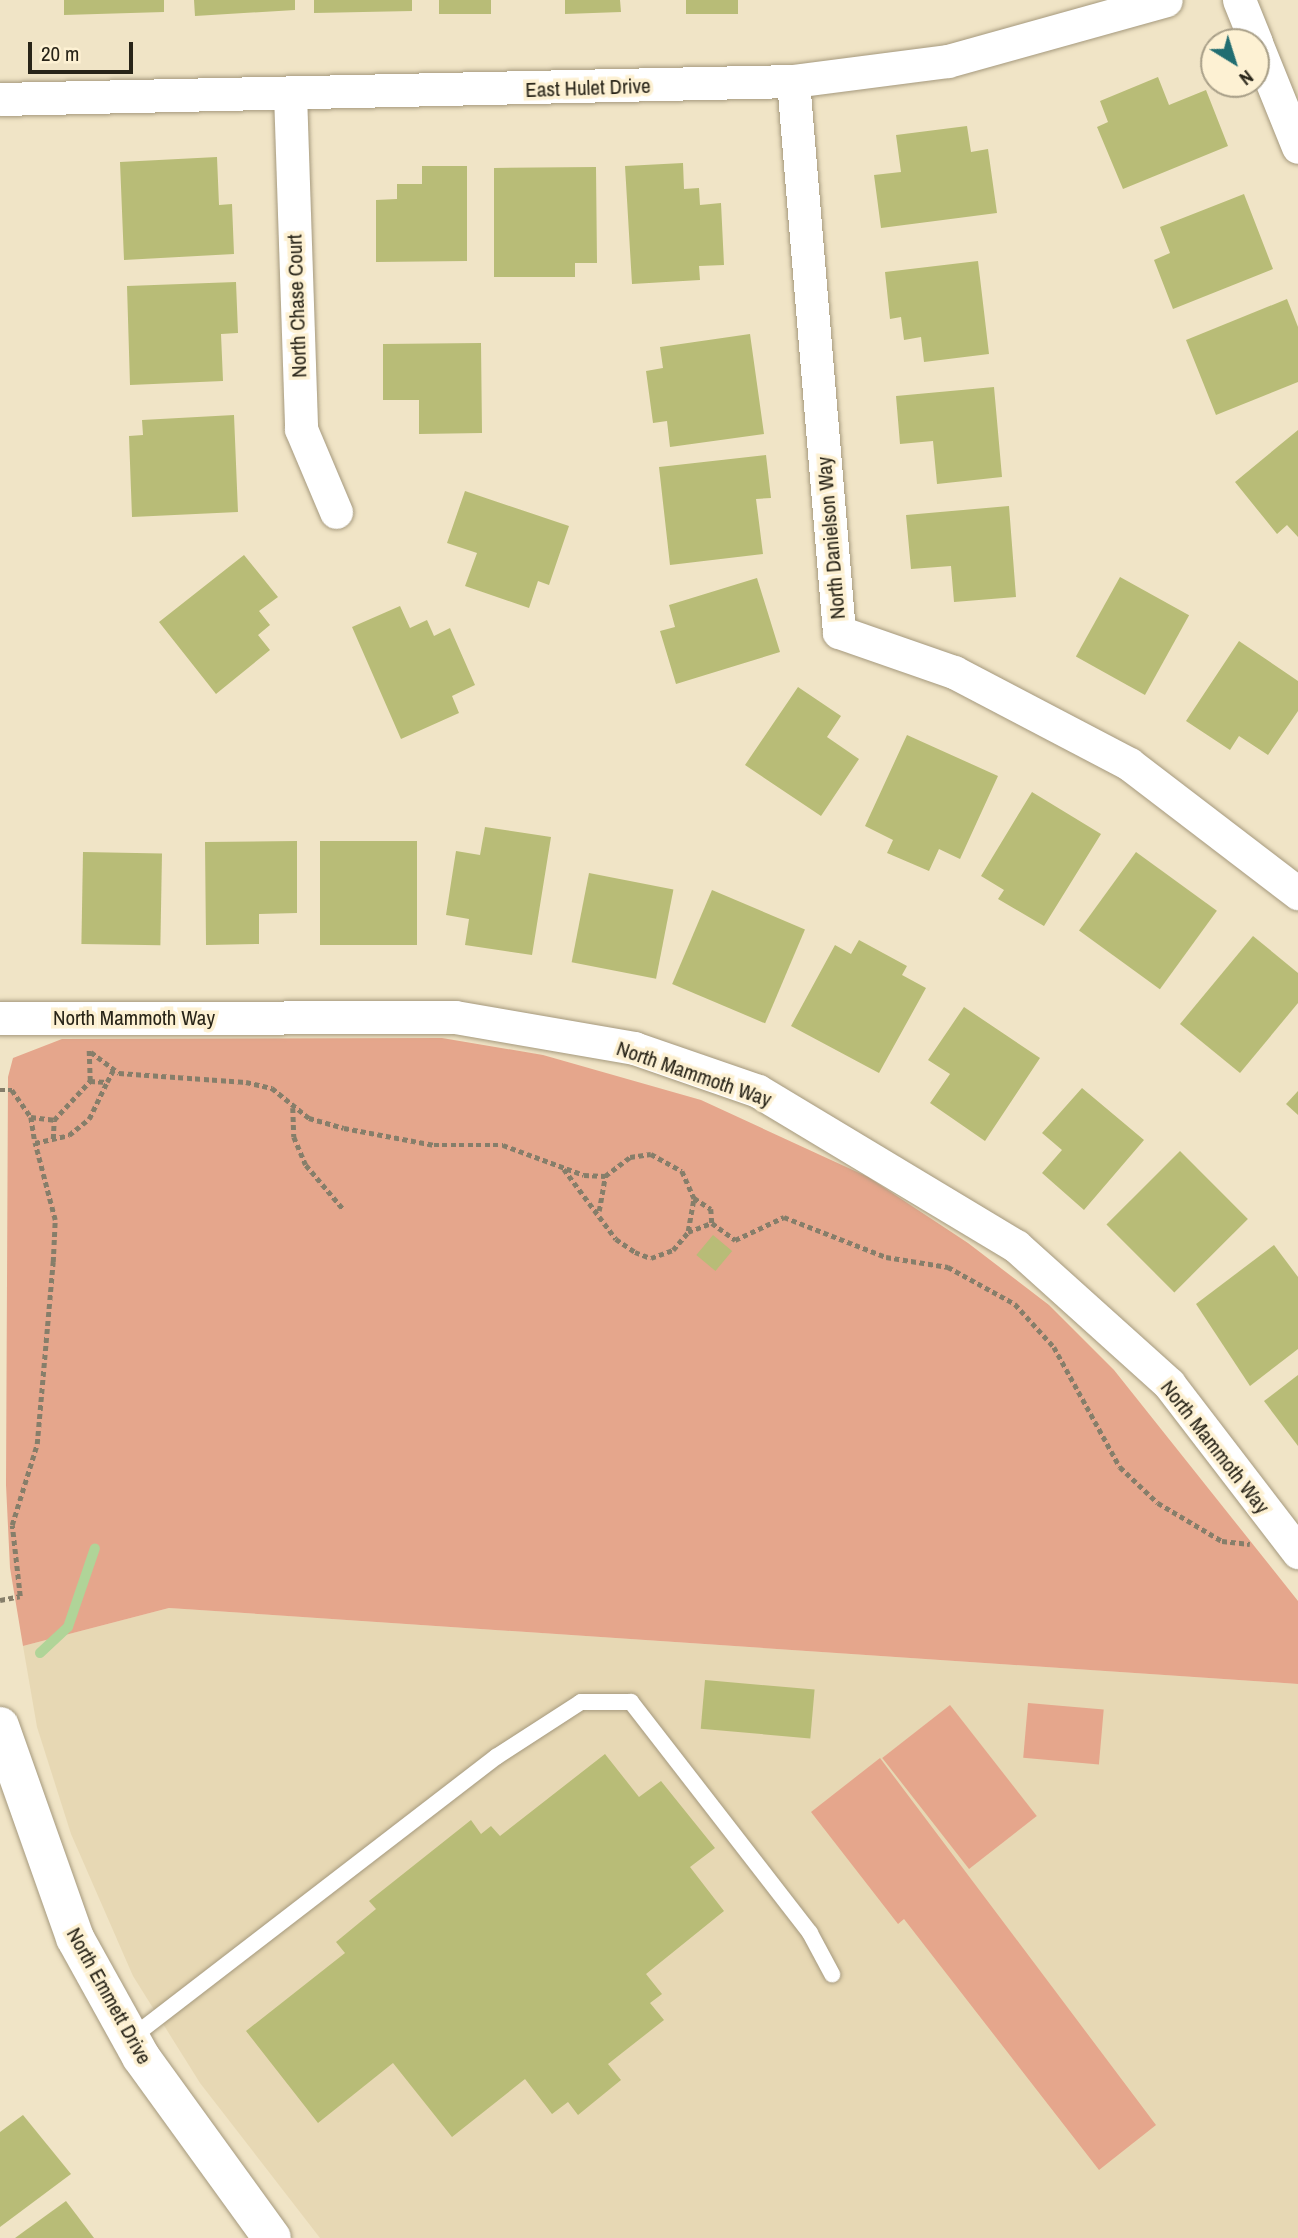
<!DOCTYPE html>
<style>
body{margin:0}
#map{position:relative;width:1298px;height:2238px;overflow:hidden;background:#f0e4c6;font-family:"Archivo Narrow",sans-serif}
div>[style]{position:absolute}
.built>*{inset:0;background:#e7d8b4}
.green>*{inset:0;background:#e5a68c;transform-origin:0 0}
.stream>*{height:10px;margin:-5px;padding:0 5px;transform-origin:5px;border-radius:5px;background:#b0d498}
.building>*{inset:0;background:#b8bc77;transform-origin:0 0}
.path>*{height:4.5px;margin-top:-2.25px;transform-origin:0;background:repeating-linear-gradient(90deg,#867e6a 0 5px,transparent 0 8.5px)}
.roads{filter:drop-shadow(0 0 2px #a5997d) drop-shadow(0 0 2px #a5997d)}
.service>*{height:16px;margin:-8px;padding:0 8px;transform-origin:8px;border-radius:8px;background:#fff}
.minor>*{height:33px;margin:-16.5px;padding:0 16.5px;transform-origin:16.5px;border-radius:16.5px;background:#fff}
.tertiary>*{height:38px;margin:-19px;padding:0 19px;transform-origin:19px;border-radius:19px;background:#fff}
span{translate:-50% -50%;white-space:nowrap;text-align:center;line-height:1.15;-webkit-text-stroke:7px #fdf1d3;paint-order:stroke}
.street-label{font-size:21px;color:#282418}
.north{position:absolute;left:1200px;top:28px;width:70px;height:70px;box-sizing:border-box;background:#fdf1d3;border:2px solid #a89f88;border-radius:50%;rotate:142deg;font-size:19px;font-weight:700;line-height:28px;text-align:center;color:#282418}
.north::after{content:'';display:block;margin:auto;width:24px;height:32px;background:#216d71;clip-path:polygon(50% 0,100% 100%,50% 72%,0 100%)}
.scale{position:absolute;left:28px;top:42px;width:105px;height:32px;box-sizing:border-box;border:4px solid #282418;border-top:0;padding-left:9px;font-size:21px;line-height:24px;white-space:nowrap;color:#282418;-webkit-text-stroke:5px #fdf1d3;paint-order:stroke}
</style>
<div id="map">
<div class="built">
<i style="clip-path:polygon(169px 1608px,1298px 1684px,1298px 2238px,320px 2238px,200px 2083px,133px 1976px,71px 1834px,37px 1727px,23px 1646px)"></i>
</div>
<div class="green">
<i style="clip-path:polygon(442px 1038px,543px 1055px,701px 1100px,868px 1177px,968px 1243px,1049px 1305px,1114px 1370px,1298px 1601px,1298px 1684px,169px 1608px,23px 1646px,10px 1568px,6px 1485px,8px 1077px,13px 1058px,62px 1039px)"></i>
<i style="left:1028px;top:1703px;width:76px;height:55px;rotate:5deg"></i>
<i style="left:950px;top:1705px;width:141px;height:86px;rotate:52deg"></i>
<i style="clip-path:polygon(880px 1758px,1156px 2125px,1099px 2170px,904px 1919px,898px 1924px,811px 1812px)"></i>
</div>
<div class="stream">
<i style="left:40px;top:1653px;width:38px;rotate:-43deg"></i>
<i style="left:68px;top:1627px;width:83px;rotate:-71.1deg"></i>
</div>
<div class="building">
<i style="clip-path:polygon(64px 0,164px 0,164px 12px,64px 15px)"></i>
<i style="clip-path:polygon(194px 0,295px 0,295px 10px,195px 16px)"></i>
<i style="clip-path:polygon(314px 0,412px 0,412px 11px,314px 13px)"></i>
<i style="left:439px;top:0;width:52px;height:14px"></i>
<i style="clip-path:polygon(565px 0,620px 0,621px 12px,565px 14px)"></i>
<i style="left:686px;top:0;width:52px;height:14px"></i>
<i style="clip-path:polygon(1158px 77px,1169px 105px,1206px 90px,1228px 146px,1123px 189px,1097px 127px,1108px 122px,1100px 101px)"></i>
<i style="clip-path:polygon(967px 126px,971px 152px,988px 149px,997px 213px,881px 228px,874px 175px,901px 172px,896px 135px)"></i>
<i style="clip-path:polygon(217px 157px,219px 205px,232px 204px,234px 254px,124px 260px,120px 162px)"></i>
<i style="clip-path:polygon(683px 163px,684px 189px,699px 188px,700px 205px,721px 203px,724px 265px,699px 266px,700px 280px,632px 284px,625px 166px)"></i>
<i style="clip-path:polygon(422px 166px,467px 166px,467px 261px,376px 262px,376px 200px,397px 199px,397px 184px,422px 184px)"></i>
<i style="clip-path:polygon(596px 167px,597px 263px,575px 263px,575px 277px,494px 277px,494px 168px)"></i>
<i style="clip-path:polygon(1244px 194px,1273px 269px,1173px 309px,1154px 260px,1170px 253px,1160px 227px)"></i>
<i style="clip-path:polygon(978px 261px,989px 354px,924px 362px,921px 337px,904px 340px,901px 317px,890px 319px,885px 272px)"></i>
<i style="clip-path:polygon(236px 282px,238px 333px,221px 334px,223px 381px,130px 385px,127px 286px)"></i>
<i style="clip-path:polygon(1287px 299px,1298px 327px,1298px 382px,1216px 415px,1186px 340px)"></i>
<i style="clip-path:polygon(750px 334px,764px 434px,670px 447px,667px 421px,653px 423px,646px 371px,663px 368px,660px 347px)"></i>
<i style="clip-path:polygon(481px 343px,482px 433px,419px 434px,419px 400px,383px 400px,383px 344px)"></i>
<i style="clip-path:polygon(994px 387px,1002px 477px,937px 484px,933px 441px,900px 444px,896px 396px)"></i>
<i style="clip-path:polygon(234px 415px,238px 512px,132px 517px,129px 436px,143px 435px,142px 420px)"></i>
<i style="clip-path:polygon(1298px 430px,1298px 537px,1287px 525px,1277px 534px,1235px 482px)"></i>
<i style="clip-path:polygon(766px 455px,771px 498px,756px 499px,763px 554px,670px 565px,659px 467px)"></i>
<i style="clip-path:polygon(465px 491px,569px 526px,549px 585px,538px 581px,529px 608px,465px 586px,477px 553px,447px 543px)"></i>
<i style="clip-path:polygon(1009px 506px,1016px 597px,954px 602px,951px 566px,911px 569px,906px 515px)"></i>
<i style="clip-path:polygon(244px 555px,278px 597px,259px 611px,270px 625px,258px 635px,270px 650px,216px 694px,159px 622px)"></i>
<i style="left:1120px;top:577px;width:79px;height:91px;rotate:29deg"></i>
<i style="clip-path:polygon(757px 578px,780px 652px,676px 684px,660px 631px,675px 627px,669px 605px)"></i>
<i style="clip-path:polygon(400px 606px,410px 628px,427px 620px,434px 636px,450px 628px,475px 685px,452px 696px,459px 713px,401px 739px,352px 627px)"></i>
<i style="clip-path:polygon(1239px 641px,1298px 681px,1298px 711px,1268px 755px,1239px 736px,1230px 750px,1186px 721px)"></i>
<i style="clip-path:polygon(798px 687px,841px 716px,827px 737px,859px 759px,821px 816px,745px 765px)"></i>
<i style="clip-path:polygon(907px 735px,998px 776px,960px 859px,939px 849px,929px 871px,887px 853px,893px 840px,865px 826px)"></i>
<i style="clip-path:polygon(1032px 792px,1101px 834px,1044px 926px,998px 899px,1004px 890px,981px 876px)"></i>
<i style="clip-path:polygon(485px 827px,551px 837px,532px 955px,465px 945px,469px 919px,446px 915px,456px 851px,480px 855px)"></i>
<i style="clip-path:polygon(297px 841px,297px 913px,259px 914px,259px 944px,206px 945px,205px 842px)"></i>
<i style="left:417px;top:841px;width:104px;height:97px;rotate:90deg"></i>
<i style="left:83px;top:852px;width:79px;height:92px;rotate:1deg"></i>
<i style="left:1136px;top:852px;width:100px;height:97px;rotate:36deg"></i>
<i style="left:589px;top:873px;width:86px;height:91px;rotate:11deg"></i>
<i style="left:712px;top:890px;width:101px;height:102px;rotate:23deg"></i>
<i style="clip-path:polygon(1253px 936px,1298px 973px,1298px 1003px,1240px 1073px,1180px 1024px)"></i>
<i style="clip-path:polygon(859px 940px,907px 966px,902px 975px,926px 988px,879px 1073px,791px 1026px,835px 945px,851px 954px)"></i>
<i style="clip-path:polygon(964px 1007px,1040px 1058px,985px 1141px,930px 1103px,950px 1074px,928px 1060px)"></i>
<i style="clip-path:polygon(1082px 1088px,1144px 1140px,1084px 1210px,1042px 1173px,1062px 1150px,1042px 1133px)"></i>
<i style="clip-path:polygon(1298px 1091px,1298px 1115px,1286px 1104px)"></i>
<i style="left:1180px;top:1151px;width:96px;height:104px;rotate:45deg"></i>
<i style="left:713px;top:1235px;width:25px;height:26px;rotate:40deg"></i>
<i style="clip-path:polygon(1274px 1245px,1298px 1277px,1298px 1349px,1250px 1386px,1196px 1304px)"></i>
<i style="clip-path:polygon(1298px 1375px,1298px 1446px,1264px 1401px)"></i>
<i style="left:705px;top:1680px;width:110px;height:49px;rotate:5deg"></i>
<i style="clip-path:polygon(605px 1754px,639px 1797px,661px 1781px,715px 1848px,690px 1867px,724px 1911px,646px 1974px,662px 1994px,650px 2003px,664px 2020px,608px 2064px,621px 2080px,578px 2115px,568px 2102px,552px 2114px,525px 2079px,452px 2137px,393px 2063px,318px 2123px,246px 2031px,345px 1953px,336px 1942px,376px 1909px,369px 1901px,471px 1820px,481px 1834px,491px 1826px,500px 1836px)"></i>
<i style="clip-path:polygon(23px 2115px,71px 2174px,0 2227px,0 2132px)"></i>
<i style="clip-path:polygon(66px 2201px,94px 2238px,15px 2238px)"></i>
</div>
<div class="path">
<i style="left:91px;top:1052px;width:35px;rotate:37deg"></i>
<i style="left:119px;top:1073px;width:127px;rotate:4.1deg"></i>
<i style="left:246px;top:1082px;width:27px;rotate:13deg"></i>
<i style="left:272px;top:1088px;width:48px;rotate:39deg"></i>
<i style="left:309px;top:1118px;width:36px;rotate:16deg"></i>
<i style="left:344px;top:1128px;width:92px;rotate:10.7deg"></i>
<i style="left:434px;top:1145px;width:69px"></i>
<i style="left:503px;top:1145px;width:86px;rotate:20.3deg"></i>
<i style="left:584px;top:1175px;width:21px;rotate:3deg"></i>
<i style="left:605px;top:1176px;width:31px;rotate:-37deg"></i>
<i style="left:630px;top:1157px;width:21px;rotate:-8deg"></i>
<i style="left:651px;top:1154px;width:35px;rotate:29deg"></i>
<i style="left:682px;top:1171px;width:30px;rotate:66deg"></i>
<i style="left:694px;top:1198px;width:20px;rotate:33deg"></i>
<i style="left:711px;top:1209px;width:14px;rotate:86deg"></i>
<i style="left:712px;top:1223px;width:29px;rotate:36deg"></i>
<i style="left:735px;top:1240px;width:54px;rotate:-25.1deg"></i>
<i style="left:784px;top:1217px;width:110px;rotate:21.4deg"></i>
<i style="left:886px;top:1257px;width:63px;rotate:9.2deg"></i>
<i style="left:948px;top:1267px;width:77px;rotate:28.9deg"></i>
<i style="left:1015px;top:1304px;width:58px;rotate:47.8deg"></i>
<i style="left:1054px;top:1347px;width:137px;rotate:61.2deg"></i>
<i style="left:1120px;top:1467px;width:52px;rotate:43.5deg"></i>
<i style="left:1158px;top:1503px;width:74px;rotate:30.7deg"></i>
<i style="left:1222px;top:1541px;width:28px;rotate:6deg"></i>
<i style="left:90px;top:1081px;width:17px;rotate:3deg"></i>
<i style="left:107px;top:1082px;width:13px;rotate:-63deg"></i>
<i style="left:0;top:1090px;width:12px"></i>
<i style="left:12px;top:1090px;width:33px;rotate:55deg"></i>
<i style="left:31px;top:1117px;width:23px;rotate:7deg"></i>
<i style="left:54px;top:1120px;width:53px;rotate:-47.3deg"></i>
<i style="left:90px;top:1081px;width:31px;rotate:-92deg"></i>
<i style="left:293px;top:1108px;width:29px;rotate:88deg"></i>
<i style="left:294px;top:1137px;width:30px;rotate:67deg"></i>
<i style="left:306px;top:1165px;width:59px;rotate:49.8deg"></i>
<i style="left:31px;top:1117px;width:26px;rotate:81deg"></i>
<i style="left:35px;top:1143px;width:35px;rotate:-13deg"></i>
<i style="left:69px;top:1135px;width:26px;rotate:-39deg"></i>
<i style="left:89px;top:1119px;width:41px;rotate:-64.1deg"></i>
<i style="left:53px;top:1139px;width:19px;rotate:-87deg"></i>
<i style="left:564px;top:1169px;width:87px;rotate:53.4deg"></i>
<i style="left:616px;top:1239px;width:23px;rotate:34deg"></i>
<i style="left:635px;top:1252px;width:17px;rotate:21deg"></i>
<i style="left:651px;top:1258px;width:23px;rotate:-20deg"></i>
<i style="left:673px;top:1250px;width:23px;rotate:-50deg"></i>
<i style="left:688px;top:1232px;width:26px;rotate:-21deg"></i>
<i style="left:599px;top:1211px;width:36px;rotate:-80deg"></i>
<i style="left:688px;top:1231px;width:34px;rotate:-80deg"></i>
<i style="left:0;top:1600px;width:20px;rotate:-11deg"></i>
<i style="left:20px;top:1596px;width:71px;rotate:-96.4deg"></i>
<i style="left:12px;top:1525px;width:85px;rotate:-72.8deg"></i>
<i style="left:37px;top:1444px;width:183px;rotate:-85deg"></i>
<i style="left:53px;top:1262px;width:42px;rotate:-87.3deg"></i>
<i style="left:55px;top:1220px;width:80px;rotate:-104.6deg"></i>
</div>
<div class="roads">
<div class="service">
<i style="left:131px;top:2038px;width:461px;rotate:-37.6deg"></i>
<i style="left:496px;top:1757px;width:101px;rotate:-32.9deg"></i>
<i style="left:581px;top:1702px;width:50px"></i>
<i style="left:631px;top:1702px;width:292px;rotate:52.2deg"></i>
<i style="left:810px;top:1933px;width:47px;rotate:61.8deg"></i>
</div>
<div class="minor">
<i style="left:1239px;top:0;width:45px;rotate:68deg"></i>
<i style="left:1256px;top:43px;width:112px;rotate:68deg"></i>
<i style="left:793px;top:81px;width:553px;rotate:85.23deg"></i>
<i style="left:839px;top:632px;width:122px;rotate:19.2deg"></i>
<i style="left:954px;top:672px;width:198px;rotate:27.7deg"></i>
<i style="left:1129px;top:764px;width:213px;rotate:37.4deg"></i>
<i style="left:290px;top:93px;width:336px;rotate:88.1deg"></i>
<i style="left:301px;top:429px;width:90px;rotate:67.1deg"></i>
<i style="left:0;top:99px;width:793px;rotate:-1.3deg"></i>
<i style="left:793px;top:81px;width:156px;rotate:-7.4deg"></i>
<i style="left:948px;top:61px;width:226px;rotate:-15.6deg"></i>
<i style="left:0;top:1018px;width:455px;rotate:-0.1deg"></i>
<i style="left:455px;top:1017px;width:182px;rotate:9.8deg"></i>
<i style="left:634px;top:1048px;width:131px;rotate:19.1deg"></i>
<i style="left:758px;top:1091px;width:301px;rotate:31deg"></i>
<i style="left:1016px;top:1246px;width:206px;rotate:42deg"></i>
<i style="left:1169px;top:1384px;width:212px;rotate:52.5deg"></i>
</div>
<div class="tertiary">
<i style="left:0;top:1726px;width:225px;rotate:70.5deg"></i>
<i style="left:75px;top:1938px;width:136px;rotate:61deg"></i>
<i style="left:141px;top:2057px;width:223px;rotate:54.1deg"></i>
</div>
</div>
<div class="street-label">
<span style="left:588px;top:88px;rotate:-2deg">East Hulet Drive</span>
<span style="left:297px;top:306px;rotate:-92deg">North Chase Court</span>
<span style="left:831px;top:538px;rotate:-95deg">North Danielson Way</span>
<span style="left:134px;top:1018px">North Mammoth Way</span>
<span style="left:694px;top:1074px;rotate:19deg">North Mammoth Way</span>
<span style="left:1215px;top:1447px;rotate:52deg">North Mammoth Way</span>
<span style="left:109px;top:1996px;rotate:61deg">North Emmett Drive</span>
</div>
<div class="north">N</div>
<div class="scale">20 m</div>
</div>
